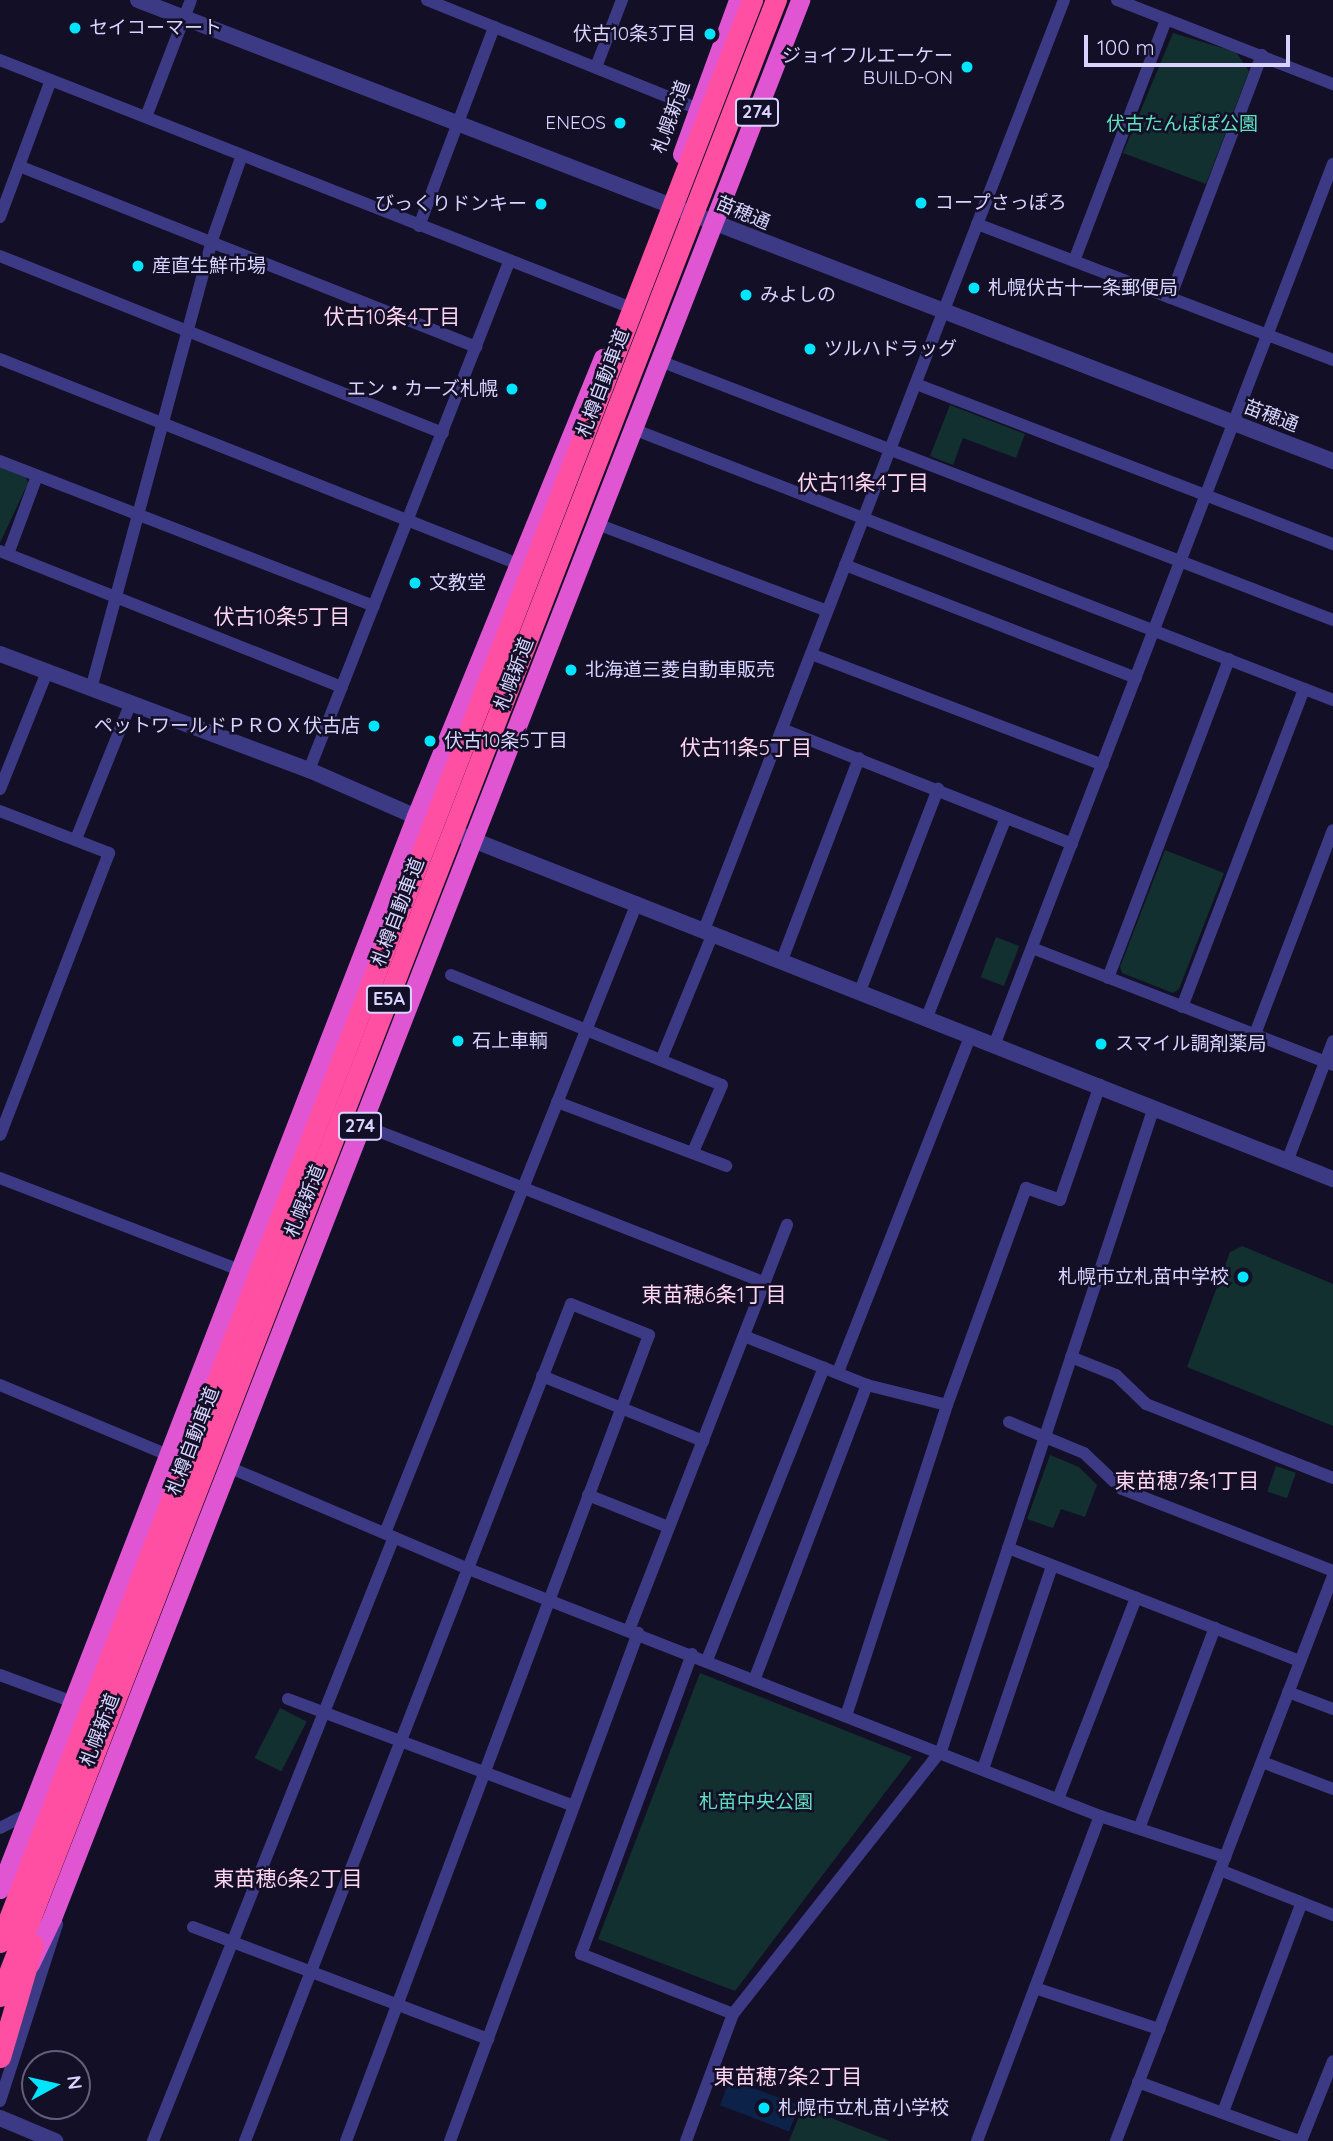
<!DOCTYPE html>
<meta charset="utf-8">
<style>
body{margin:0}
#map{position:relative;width:1333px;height:2141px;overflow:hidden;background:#130f26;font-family:Quicksand,"Noto Sans JP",sans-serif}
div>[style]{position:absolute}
.green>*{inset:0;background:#12302f;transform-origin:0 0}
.water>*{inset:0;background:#0c2248;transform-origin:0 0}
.minor>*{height:12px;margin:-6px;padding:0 6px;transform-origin:6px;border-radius:6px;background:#3d3a85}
.tertiary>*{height:16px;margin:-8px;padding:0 8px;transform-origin:8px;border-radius:8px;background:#3d3a85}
.trunk>*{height:19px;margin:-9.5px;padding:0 9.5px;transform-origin:9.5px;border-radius:9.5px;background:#e055d1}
.motorway-bridge>*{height:21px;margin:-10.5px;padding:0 10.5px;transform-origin:10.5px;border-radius:10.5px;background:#ff4fa3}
.dots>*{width:19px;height:19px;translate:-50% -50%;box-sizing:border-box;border:4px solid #130f26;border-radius:50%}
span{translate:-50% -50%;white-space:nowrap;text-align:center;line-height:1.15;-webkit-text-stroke:5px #130f26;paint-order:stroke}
.shield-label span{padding:2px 5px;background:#130f26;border:2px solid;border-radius:5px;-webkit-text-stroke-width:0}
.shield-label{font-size:18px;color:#d9d4ff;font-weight:700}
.poi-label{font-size:19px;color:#d9d4ff}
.left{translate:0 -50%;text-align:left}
.right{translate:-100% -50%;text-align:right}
.street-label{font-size:19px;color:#d9d4ff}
.park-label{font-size:19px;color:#5fe0c0}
.neighbourhood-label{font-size:21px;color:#ffd6f0}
.north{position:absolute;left:21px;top:2050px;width:70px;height:70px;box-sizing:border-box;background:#130f26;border:2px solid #625e7d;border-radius:50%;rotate:82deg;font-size:19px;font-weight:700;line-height:28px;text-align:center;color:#d9d4ff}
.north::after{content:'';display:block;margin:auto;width:24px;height:32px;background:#00e5ff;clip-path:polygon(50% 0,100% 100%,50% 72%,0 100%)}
.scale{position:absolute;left:1084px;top:35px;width:206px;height:32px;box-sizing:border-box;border:4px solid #d9d4ff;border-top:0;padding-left:9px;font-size:21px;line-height:24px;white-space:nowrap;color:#d9d4ff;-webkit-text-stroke:5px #130f26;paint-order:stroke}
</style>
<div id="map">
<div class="green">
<i style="clip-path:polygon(1173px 33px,1236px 52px,1249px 71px,1206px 184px,1123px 153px)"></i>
<i style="clip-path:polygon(950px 405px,1025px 434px,1016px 458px,963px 438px,953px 465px,930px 456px)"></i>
<i style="clip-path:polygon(0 467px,26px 477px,28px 483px,0 543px)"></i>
<i style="clip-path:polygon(1165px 850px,1224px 873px,1179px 989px,1173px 993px,1122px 973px,1120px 967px)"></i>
<i style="left:996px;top:937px;width:25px;height:43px;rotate:21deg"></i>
<i style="clip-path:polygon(1242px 1246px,1333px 1284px,1333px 1426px,1187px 1367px,1230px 1252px)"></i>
<i style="clip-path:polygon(1050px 1455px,1079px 1467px,1097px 1485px,1085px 1517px,1061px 1509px,1053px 1528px,1027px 1519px)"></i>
<i style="left:1276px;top:1466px;width:21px;height:27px;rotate:19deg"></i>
<i style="clip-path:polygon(700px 1673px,912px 1757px,735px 1991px,598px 1939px)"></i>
<i style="left:280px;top:1708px;width:30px;height:56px;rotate:27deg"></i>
<i style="clip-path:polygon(803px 2107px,890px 2141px,789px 2141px)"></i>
</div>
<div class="water">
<i style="left:730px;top:2079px;width:74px;height:28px;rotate:21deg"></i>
</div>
<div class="minor">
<i style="left:427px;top:0;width:292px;rotate:21.9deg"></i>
<i style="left:1117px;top:0;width:232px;rotate:21.3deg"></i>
<i style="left:0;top:60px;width:670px;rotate:21.44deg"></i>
<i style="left:596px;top:67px;width:72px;rotate:-68.8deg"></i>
<i style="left:146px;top:117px;width:125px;rotate:-69deg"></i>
<i style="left:19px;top:166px;width:492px;rotate:21.6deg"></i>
<i style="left:0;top:217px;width:146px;rotate:-69.6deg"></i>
<i style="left:977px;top:224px;width:381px;rotate:20.9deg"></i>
<i style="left:419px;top:226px;width:213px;rotate:-69.3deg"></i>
<i style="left:0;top:256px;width:477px;rotate:21.8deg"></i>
<i style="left:1074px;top:261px;width:258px;rotate:-69.1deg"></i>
<i style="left:1170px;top:298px;width:260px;rotate:-69.3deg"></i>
<i style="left:0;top:359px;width:557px;rotate:21.59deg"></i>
<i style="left:660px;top:361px;width:721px;rotate:21.05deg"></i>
<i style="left:916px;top:384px;width:447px;rotate:21deg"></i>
<i style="left:633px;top:429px;width:751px;rotate:21.16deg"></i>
<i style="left:0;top:461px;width:401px;rotate:21.2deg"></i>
<i style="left:597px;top:524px;width:246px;rotate:20.7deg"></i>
<i style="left:0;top:551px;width:368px;rotate:21.7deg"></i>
<i style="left:8px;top:554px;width:83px;rotate:-69.6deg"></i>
<i style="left:845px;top:565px;width:312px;rotate:21.2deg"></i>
<i style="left:811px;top:654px;width:312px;rotate:20.8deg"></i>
<i style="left:91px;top:689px;width:462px;rotate:-74.9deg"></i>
<i style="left:211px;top:243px;width:93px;rotate:-70.6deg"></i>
<i style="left:782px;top:729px;width:312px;rotate:21.6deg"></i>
<i style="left:309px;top:770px;width:546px;rotate:-68.51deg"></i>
<i style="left:0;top:789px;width:126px;rotate:-68.1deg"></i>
<i style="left:0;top:811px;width:117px;rotate:21.1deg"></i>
<i style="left:109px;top:853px;width:302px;rotate:111.1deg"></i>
<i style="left:76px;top:839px;width:144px;rotate:-68.1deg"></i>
<i style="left:704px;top:930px;width:997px;rotate:-68.84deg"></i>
<i style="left:1032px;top:948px;width:323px;rotate:21.2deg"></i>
<i style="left:782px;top:960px;width:216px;rotate:-69.1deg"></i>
<i style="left:451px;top:975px;width:292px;rotate:22.1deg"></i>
<i style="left:722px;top:1085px;width:73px;rotate:113.4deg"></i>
<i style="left:1108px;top:978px;width:341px;rotate:-69.2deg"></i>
<i style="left:860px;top:991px;width:217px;rotate:-68.9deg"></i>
<i style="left:1182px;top:1007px;width:341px;rotate:-69deg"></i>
<i style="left:927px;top:1017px;width:212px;rotate:-68.4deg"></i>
<i style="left:1255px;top:1034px;width:218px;rotate:-69.1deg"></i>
<i style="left:995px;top:1043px;width:942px;rotate:-68.97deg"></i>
<i style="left:661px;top:1060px;width:137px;rotate:-67.7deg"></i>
<i style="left:557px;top:1102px;width:181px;rotate:20.7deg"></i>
<i style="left:360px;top:1124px;width:434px;rotate:21.4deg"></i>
<i style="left:1288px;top:1159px;width:126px;rotate:-69.1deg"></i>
<i style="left:0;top:1178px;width:259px;rotate:21deg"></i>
<i style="left:744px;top:1336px;width:132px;rotate:21.7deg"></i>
<i style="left:867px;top:1385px;width:82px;rotate:14deg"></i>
<i style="left:1071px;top:1357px;width:48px;rotate:21.8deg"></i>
<i style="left:1116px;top:1375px;width:42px;rotate:44deg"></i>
<i style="left:1146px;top:1404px;width:201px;rotate:21.6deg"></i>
<i style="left:838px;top:1372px;width:362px;rotate:-68.5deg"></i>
<i style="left:542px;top:1376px;width:174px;rotate:22deg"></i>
<i style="left:0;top:1385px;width:180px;rotate:22.6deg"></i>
<i style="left:1009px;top:1422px;width:81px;rotate:22.5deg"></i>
<i style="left:1084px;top:1453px;width:52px;rotate:43.5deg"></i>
<i style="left:1122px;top:1489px;width:226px;rotate:21.2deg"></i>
<i style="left:226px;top:1466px;width:261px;rotate:23deg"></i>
<i style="left:466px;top:1568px;width:681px;rotate:21.36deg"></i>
<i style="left:1100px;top:1816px;width:132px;rotate:18.2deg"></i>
<i style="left:588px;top:1495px;width:86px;rotate:21.8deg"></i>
<i style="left:385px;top:1533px;width:679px;rotate:-68.2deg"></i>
<i style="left:1008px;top:1548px;width:313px;rotate:21.2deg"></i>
<i style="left:629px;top:1630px;width:435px;rotate:-68.7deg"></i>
<i style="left:692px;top:1654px;width:320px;rotate:110.3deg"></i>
<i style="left:581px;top:1954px;width:163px;rotate:21.5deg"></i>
<i style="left:707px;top:1660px;width:315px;rotate:-68.2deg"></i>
<i style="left:0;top:1675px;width:78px;rotate:20.3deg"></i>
<i style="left:755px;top:1678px;width:314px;rotate:-69.1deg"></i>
<i style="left:1288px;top:1692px;width:48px;rotate:20.7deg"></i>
<i style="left:288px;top:1699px;width:305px;rotate:20.5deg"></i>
<i style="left:846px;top:1716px;width:327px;rotate:-72deg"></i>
<i style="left:947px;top:1405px;width:231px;rotate:-70deg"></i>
<i style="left:1026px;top:1188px;width:36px;rotate:19deg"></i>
<i style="left:1060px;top:1200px;width:122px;rotate:-70.8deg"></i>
<i style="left:1262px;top:1762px;width:76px;rotate:20.8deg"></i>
<i style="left:983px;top:1769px;width:214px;rotate:-71.2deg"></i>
<i style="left:1058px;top:1799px;width:216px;rotate:-68.8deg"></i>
<i style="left:1140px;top:1826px;width:212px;rotate:-69.3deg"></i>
<i style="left:0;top:1828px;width:29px;rotate:-27deg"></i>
<i style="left:1220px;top:1870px;width:122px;rotate:21.7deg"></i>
<i style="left:193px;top:1927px;width:316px;rotate:20.8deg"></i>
<i style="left:1035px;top:1988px;width:131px;rotate:18.3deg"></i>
<i style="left:1138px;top:2082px;width:171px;rotate:20.1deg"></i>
<i style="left:0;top:2101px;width:186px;rotate:-72.1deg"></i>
<i style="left:1223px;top:2112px;width:222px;rotate:-69.4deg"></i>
<i style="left:153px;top:2141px;width:650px;rotate:-68.25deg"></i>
<i style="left:245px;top:2141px;width:898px;rotate:-68.72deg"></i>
<i style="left:571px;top:1304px;width:84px;rotate:21.7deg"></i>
<i style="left:649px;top:1335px;width:861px;rotate:110.6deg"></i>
<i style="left:450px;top:2141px;width:542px;rotate:-69.69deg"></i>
<i style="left:686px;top:2141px;width:135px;rotate:-69.7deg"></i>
<i style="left:733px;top:2014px;width:335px;rotate:-51.7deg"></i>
<i style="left:941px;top:1751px;width:678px;rotate:-71.7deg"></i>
<i style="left:977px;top:2141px;width:347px;rotate:-69.3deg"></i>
<i style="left:1116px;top:2141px;width:605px;rotate:-68.99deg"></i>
<i style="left:1301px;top:2141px;width:86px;rotate:-68.2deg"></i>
</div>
<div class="tertiary">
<i style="left:138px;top:0;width:1281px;rotate:21.1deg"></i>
<i style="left:0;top:654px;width:330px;rotate:20.6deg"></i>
<i style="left:309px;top:770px;width:128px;rotate:23.6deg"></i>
<i style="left:463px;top:836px;width:935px;rotate:21.52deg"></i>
<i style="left:0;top:2118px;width:60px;rotate:22.7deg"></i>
</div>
<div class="trunk">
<i style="left:682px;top:154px;width:164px;rotate:-70deg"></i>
<i style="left:0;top:1889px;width:1151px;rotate:-68.81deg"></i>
<i style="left:416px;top:816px;width:495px;rotate:-67.8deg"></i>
<i style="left:30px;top:1964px;width:51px;rotate:-64.4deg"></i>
<i style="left:52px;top:1918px;width:2059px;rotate:-68.69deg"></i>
</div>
<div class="motorway-bridge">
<i style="left:0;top:1942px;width:2083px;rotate:-68.83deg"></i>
<i style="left:0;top:1996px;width:2142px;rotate:-68.76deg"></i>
<i style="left:0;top:2057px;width:117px;rotate:-73.6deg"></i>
</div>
<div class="dots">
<i style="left:75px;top:28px;background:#00e5ff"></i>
<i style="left:710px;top:34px;background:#00e5ff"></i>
<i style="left:967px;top:67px;background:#00e5ff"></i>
<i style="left:620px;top:123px;background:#00e5ff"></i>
<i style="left:921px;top:203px;background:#00e5ff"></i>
<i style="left:541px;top:204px;background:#00e5ff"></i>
<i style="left:138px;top:266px;background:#00e5ff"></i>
<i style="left:974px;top:288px;background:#00e5ff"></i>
<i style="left:746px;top:295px;background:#00e5ff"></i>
<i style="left:810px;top:349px;background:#00e5ff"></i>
<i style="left:512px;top:389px;background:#00e5ff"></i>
<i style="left:415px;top:583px;background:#00e5ff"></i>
<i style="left:571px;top:670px;background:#00e5ff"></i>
<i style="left:374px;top:726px;background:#00e5ff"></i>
<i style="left:430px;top:741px;background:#00e5ff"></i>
<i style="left:458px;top:1041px;background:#00e5ff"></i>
<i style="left:1101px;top:1044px;background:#00e5ff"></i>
<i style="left:1243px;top:1277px;background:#00e5ff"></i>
<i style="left:764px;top:2108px;background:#00e5ff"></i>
</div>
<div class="shield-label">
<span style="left:757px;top:112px">274</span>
<span style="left:389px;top:999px">E5A</span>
<span style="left:360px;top:1126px">274</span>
</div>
<div class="poi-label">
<span class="left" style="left:89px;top:28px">セイコーマート</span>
<span class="right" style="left:696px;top:34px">伏古10条3丁目</span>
<span class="right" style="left:953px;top:67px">ジョイフルエーケー<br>BUILD-ON</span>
<span class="right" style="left:606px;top:123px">ENEOS</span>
<span class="left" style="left:935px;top:203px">コープさっぽろ</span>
<span class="right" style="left:527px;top:204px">びっくりドンキー</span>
<span class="left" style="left:152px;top:266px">産直生鮮市場</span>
<span class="left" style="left:988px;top:288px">札幌伏古十一条郵便局</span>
<span class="left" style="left:760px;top:295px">みよしの</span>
<span class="left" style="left:824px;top:349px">ツルハドラッグ</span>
<span class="right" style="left:498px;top:389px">エン・カーズ札幌</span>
<span class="left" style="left:429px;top:583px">文教堂</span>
<span class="left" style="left:585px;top:670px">北海道三菱自動車販売</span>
<span class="right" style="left:360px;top:726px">ペットワールドＰＲＯＸ伏古店</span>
<span class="left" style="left:444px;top:741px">伏古10条5丁目</span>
<span class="left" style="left:472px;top:1041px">石上車輌</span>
<span class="left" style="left:1115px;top:1044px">スマイル調剤薬局</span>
<span class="right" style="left:1229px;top:1277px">札幌市立札苗中学校</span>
<span class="left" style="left:778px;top:2108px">札幌市立札苗小学校</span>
</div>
<div class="street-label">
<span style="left:671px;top:117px;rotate:-70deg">札幌新道</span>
<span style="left:743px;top:213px;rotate:23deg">苗穂通</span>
<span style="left:603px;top:383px;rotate:-69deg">札樽自動車道</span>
<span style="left:1271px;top:416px;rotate:21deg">苗穂通</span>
<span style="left:514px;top:674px;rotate:-69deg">札幌新道</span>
<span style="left:398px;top:912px;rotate:-69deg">札樽自動車道</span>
<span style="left:305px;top:1201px;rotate:-68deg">札幌新道</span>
<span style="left:193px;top:1441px;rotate:-69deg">札樽自動車道</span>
<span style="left:100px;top:1730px;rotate:-69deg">札幌新道</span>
</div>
<div class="park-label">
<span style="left:1182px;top:124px">伏古たんぽぽ公園</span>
<span style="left:756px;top:1802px">札苗中央公園</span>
</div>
<div class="neighbourhood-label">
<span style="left:392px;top:316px">伏古10条4丁目</span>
<span style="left:863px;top:482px">伏古11条4丁目</span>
<span style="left:282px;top:616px">伏古10条5丁目</span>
<span style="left:746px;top:747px">伏古11条5丁目</span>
<span style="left:714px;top:1294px">東苗穂6条1丁目</span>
<span style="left:1187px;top:1480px">東苗穂7条1丁目</span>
<span style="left:288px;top:1878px">東苗穂6条2丁目</span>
<span style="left:788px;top:2076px">東苗穂7条2丁目</span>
</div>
<div class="north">N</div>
<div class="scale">100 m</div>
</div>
